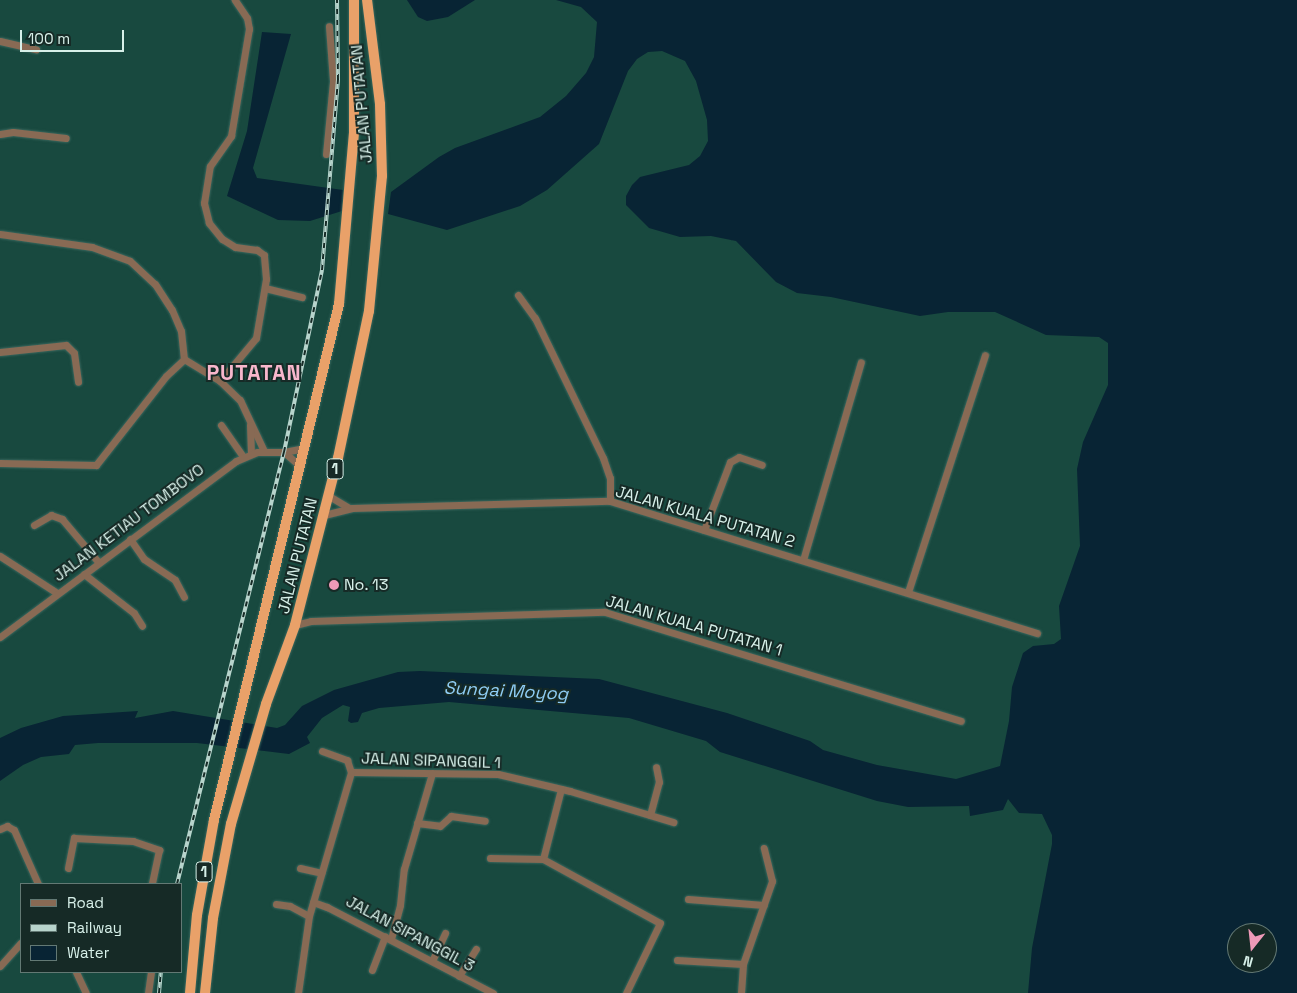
<!DOCTYPE html>
<style>
body{margin:0}
#map{position:relative;width:1297px;height:993px;overflow:hidden;background:#18493f;font-family:"Space Grotesk",sans-serif}
div>[style]{position:absolute}
.water>*{inset:0;background:#082434}
.roads{filter:drop-shadow(0 0 1px #3a675e) drop-shadow(0 0 1px #3a675e)}
.minor>*{height:7px;margin:-3.5px;padding:0 3.5px;transform-origin:3.5px;border-radius:3.5px;background:#886a54}
.highway>*{height:10px;margin:-5px;padding:0 5px;transform-origin:5px;border-radius:5px;background:#e9a169}
.rail>*{height:4px;margin-top:-2px;transform-origin:0;background:repeating-linear-gradient(90deg,#162a26 0 5.5px,#b7d4cc 0 11px);box-sizing:border-box;border-block:1px solid #b7d4cc}
.dots>*{width:14px;height:14px;translate:-50% -50%;box-sizing:border-box;border:2px solid #162a26;border-radius:50%}
span{translate:-50% -50%;white-space:nowrap;text-align:center;line-height:1.15;-webkit-text-stroke:4px #162a26;paint-order:stroke}
.shield-label span{padding:1px 4px;background:#162a26;border:1px solid;border-radius:4px;-webkit-text-stroke-width:0}
.shield-label{font-size:15px;color:#d7f0e9;font-weight:700}
.street-label{font-size:16px;color:#d7f0e9}
.poi-label{font-size:16px;color:#d7f0e9}
.left{translate:0 -50%;text-align:left}
.water-label{font-size:18px;color:#8fcdf5;font-style:italic}
.district-label{font-size:21px;color:#f8b7cc;font-weight:700;letter-spacing:1px}
.legend{position:absolute;left:20px;top:883px;width:162px;height:90px;box-sizing:border-box;background:#162a26;border:1px solid #637974;margin:0;padding:6px 9px;list-style:none;font-size:15px;color:#d7f0e9}
.legend li{display:flex;align-items:center;gap:10px;height:25px}
.legend b{width:25px;border:1px solid #637974}
.north{position:absolute;left:1227px;top:923px;width:50px;height:50px;box-sizing:border-box;background:#162a26;border:1px solid #637974;border-radius:50%;rotate:196deg;font-size:14px;font-weight:700;line-height:20px;text-align:center;color:#d7f0e9}
.north::after{content:'';display:block;margin:auto;width:18px;height:22px;background:#ef9ab8;clip-path:polygon(50% 0,100% 100%,50% 72%,0 100%)}
.scale{position:absolute;left:20px;top:30px;width:104px;height:22px;box-sizing:border-box;border:2px solid #d7f0e9;border-top:0;padding-left:6px;font-size:15px;line-height:18px;white-space:nowrap;color:#d7f0e9;-webkit-text-stroke:4px #162a26;paint-order:stroke}
</style>
<div id="map">
<div class="water">
<i style="clip-path:polygon(407px 0,475px 0,448px 17px,427px 21px,418px 17px)"></i>
<i style="clip-path:polygon(evenodd,556px 0,1297px 0,1297px 993px,1028px 993px,1032px 948px,1052px 844px,1052px 835px,1042px 814px,1019px 813px,1008px 799px,1003px 810px,970px 816px,969px 806px,908px 807px,877px 801px,720px 752px,706px 741px,629px 718px,449px 702px,379px 708px,362px 713px,358px 722px,351px 723px,348px 721px,350px 707px,343px 705px,322px 718px,307px 737px,310px 743px,289px 754px,197px 743px,98px 743px,75px 745px,69px 754px,41px 757px,23px 765px,0 781px,0 738px,21px 728px,63px 716px,138px 711px,135px 718px,173px 711px,277px 728px,285px 725px,302px 706px,334px 690px,398px 672px,420px 671px,599px 679px,727px 713px,810px 741px,823px 750px,877px 765px,956px 779px,1000px 766px,1009px 721px,1012px 687px,1023px 653px,1033px 646px,1054px 644px,1061px 639px,1059px 606px,1080px 546px,1077px 469px,1083px 442px,1108px 385px,1108px 343px,1099px 337px,1046px 335px,995px 312px,948px 312px,920px 316px,831px 297px,797px 293px,776px 282px,736px 241px,711px 236px,680px 237px,649px 228px,626px 205px,626px 196px,632px 185px,640px 177px,689px 165px,700px 156px,708px 141px,707px 120px,696px 81px,685px 61px,662px 51px,648px 52px,637px 59px,628px 71px,599px 144px,547px 190px,520px 206px,447px 230px,388px 214px,391px 192px,439px 157px,455px 148px,540px 117px,566px 96px,586px 73px,594px 57px,597px 22px,581px 7px,556px 0,1237px 933px,1267px 933px,1267px 963px,1237px 963px,1237px 933px)"></i>
<i style="clip-path:polygon(262px 32px,291px 34px,253px 168px,257px 178px,343px 190px,342px 211px,310px 221px,278px 220px,227px 196px,247px 131px)"></i>
</div>
<div class="roads">
<div class="minor">
<i style="left:0;top:41px;width:37px;rotate:13deg"></i>
<i style="left:0;top:134px;width:13px;rotate:-9deg"></i>
<i style="left:13px;top:132px;width:53px;rotate:6.5deg"></i>
<i style="left:326px;top:154px;width:73px;rotate:-84.5deg"></i>
<i style="left:333px;top:81px;width:55px;rotate:-94.2deg"></i>
<i style="left:0;top:234px;width:93px;rotate:8deg"></i>
<i style="left:92px;top:247px;width:40px;rotate:20.2deg"></i>
<i style="left:130px;top:261px;width:34px;rotate:43deg"></i>
<i style="left:155px;top:284px;width:31px;rotate:57deg"></i>
<i style="left:172px;top:310px;width:23px;rotate:67deg"></i>
<i style="left:181px;top:331px;width:28px;rotate:84deg"></i>
<i style="left:265px;top:288px;width:38px;rotate:14deg"></i>
<i style="left:518px;top:295px;width:29px;rotate:54deg"></i>
<i style="left:535px;top:318px;width:156px;rotate:64.1deg"></i>
<i style="left:603px;top:458px;width:21px;rotate:71deg"></i>
<i style="left:610px;top:478px;width:23px;rotate:90deg"></i>
<i style="left:0;top:352px;width:66px;rotate:-6.1deg"></i>
<i style="left:66px;top:345px;width:11px;rotate:45deg"></i>
<i style="left:74px;top:353px;width:29px;rotate:82deg"></i>
<i style="left:184px;top:359px;width:42px;rotate:31.4deg"></i>
<i style="left:220px;top:381px;width:28px;rotate:44deg"></i>
<i style="left:240px;top:400px;width:56px;rotate:64.8deg"></i>
<i style="left:220px;top:381px;width:56px;rotate:-50.1deg"></i>
<i style="left:256px;top:338px;width:60px;rotate:-80.4deg"></i>
<i style="left:266px;top:279px;width:24px;rotate:-95deg"></i>
<i style="left:264px;top:255px;width:9px;rotate:-144deg"></i>
<i style="left:257px;top:250px;width:22px;rotate:-172deg"></i>
<i style="left:235px;top:247px;width:15px;rotate:-148deg"></i>
<i style="left:222px;top:239px;width:21px;rotate:-129deg"></i>
<i style="left:209px;top:223px;width:21px;rotate:-104deg"></i>
<i style="left:204px;top:203px;width:37px;rotate:-81deg"></i>
<i style="left:210px;top:166px;width:37px;rotate:-55deg"></i>
<i style="left:231px;top:136px;width:109px;rotate:-80.5deg"></i>
<i style="left:249px;top:29px;width:11px;rotate:-100deg"></i>
<i style="left:247px;top:18px;width:22px;rotate:-124deg"></i>
<i style="left:221px;top:425px;width:39px;rotate:55deg"></i>
<i style="left:250px;top:425px;width:29px;rotate:88deg"></i>
<i style="left:284px;top:452px;width:21px;rotate:41deg"></i>
<i style="left:0;top:463px;width:96px;rotate:1.2deg"></i>
<i style="left:96px;top:465px;width:113px;rotate:-51.8deg"></i>
<i style="left:166px;top:376px;width:25px;rotate:-43deg"></i>
<i style="left:329px;top:496px;width:23px;rotate:31deg"></i>
<i style="left:324px;top:515px;width:29px;rotate:-14deg"></i>
<i style="left:352px;top:508px;width:258px;rotate:-1.6deg"></i>
<i style="left:610px;top:501px;width:447px;rotate:17.2deg"></i>
<i style="left:34px;top:525px;width:20px;rotate:-30deg"></i>
<i style="left:51px;top:515px;width:12px;rotate:20deg"></i>
<i style="left:62px;top:519px;width:57px;rotate:49.9deg"></i>
<i style="left:704px;top:530px;width:73px;rotate:-69.1deg"></i>
<i style="left:730px;top:462px;width:10px;rotate:-29deg"></i>
<i style="left:739px;top:457px;width:24px;rotate:19deg"></i>
<i style="left:130px;top:539px;width:24px;rotate:55deg"></i>
<i style="left:144px;top:559px;width:37px;rotate:34deg"></i>
<i style="left:175px;top:580px;width:19px;rotate:62deg"></i>
<i style="left:0;top:556px;width:68px;rotate:33deg"></i>
<i style="left:803px;top:560px;width:206px;rotate:-73.7deg"></i>
<i style="left:84px;top:574px;width:63px;rotate:38deg"></i>
<i style="left:134px;top:613px;width:15px;rotate:58deg"></i>
<i style="left:908px;top:592px;width:249px;rotate:-72deg"></i>
<i style="left:295px;top:625px;width:16px;rotate:-14deg"></i>
<i style="left:311px;top:621px;width:294px;rotate:-1.8deg"></i>
<i style="left:605px;top:612px;width:372px;rotate:17deg"></i>
<i style="left:0;top:637px;width:294px;rotate:-36.7deg"></i>
<i style="left:236px;top:461px;width:23px;rotate:-23deg"></i>
<i style="left:257px;top:452px;width:27px"></i>
<i style="left:284px;top:452px;width:21px;rotate:-11deg"></i>
<i style="left:322px;top:751px;width:27px;rotate:20deg"></i>
<i style="left:347px;top:760px;width:13px;rotate:72deg"></i>
<i style="left:351px;top:772px;width:147px;rotate:0.8deg"></i>
<i style="left:498px;top:774px;width:74px;rotate:13.3deg"></i>
<i style="left:570px;top:791px;width:108px;rotate:16.8deg"></i>
<i style="left:561px;top:789px;width:72px;rotate:104.4deg"></i>
<i style="left:543px;top:859px;width:133px;rotate:28.7deg"></i>
<i style="left:660px;top:923px;width:78px;rotate:115.9deg"></i>
<i style="left:650px;top:815px;width:34px;rotate:-75deg"></i>
<i style="left:659px;top:782px;width:15px;rotate:-101deg"></i>
<i style="left:417px;top:823px;width:23px;rotate:7deg"></i>
<i style="left:440px;top:826px;width:15px;rotate:-42deg"></i>
<i style="left:451px;top:816px;width:34px;rotate:8deg"></i>
<i style="left:0;top:829px;width:8px;rotate:-23deg"></i>
<i style="left:7px;top:826px;width:8px;rotate:30deg"></i>
<i style="left:14px;top:830px;width:59px;rotate:66deg"></i>
<i style="left:490px;top:858px;width:53px;rotate:1.1deg"></i>
<i style="left:68px;top:868px;width:31px;rotate:-79deg"></i>
<i style="left:74px;top:838px;width:59px;rotate:2.9deg"></i>
<i style="left:133px;top:841px;width:28px;rotate:19deg"></i>
<i style="left:159px;top:850px;width:35px;rotate:102deg"></i>
<i style="left:300px;top:868px;width:22px;rotate:13deg"></i>
<i style="left:688px;top:899px;width:76px;rotate:4.5deg"></i>
<i style="left:313px;top:902px;width:15px;rotate:20deg"></i>
<i style="left:327px;top:907px;width:187px;rotate:27.4deg"></i>
<i style="left:276px;top:904px;width:14px;rotate:8deg"></i>
<i style="left:290px;top:906px;width:21px;rotate:28deg"></i>
<i style="left:391px;top:939px;width:35px;rotate:-75deg"></i>
<i style="left:400px;top:905px;width:36px;rotate:-84deg"></i>
<i style="left:404px;top:869px;width:100px;rotate:-73.7deg"></i>
<i style="left:677px;top:960px;width:66px;rotate:3.5deg"></i>
<i style="left:432px;top:961px;width:31px;rotate:-65deg"></i>
<i style="left:0;top:966px;width:31px;rotate:-48deg"></i>
<i style="left:372px;top:970px;width:36px;rotate:-69deg"></i>
<i style="left:76px;top:972px;width:23px;rotate:65deg"></i>
<i style="left:459px;top:976px;width:32px;rotate:-58deg"></i>
<i style="left:148px;top:993px;width:21px;rotate:-82deg"></i>
<i style="left:298px;top:993px;width:78px;rotate:-81.9deg"></i>
<i style="left:309px;top:916px;width:150px;rotate:-73.7deg"></i>
<i style="left:741px;top:993px;width:29px;rotate:-86deg"></i>
<i style="left:743px;top:964px;width:88px;rotate:-70.7deg"></i>
<i style="left:772px;top:881px;width:34px;rotate:-104deg"></i>
</div>
<div class="highway">
<i style="left:190px;top:993px;width:78px;rotate:-84.9deg"></i>
<i style="left:197px;top:915px;width:97px;rotate:-79.9deg"></i>
<i style="left:214px;top:820px;width:531px;rotate:-76.38deg"></i>
<i style="left:339px;top:304px;width:173px;rotate:-85deg"></i>
<i style="left:354px;top:132px;width:132px;rotate:-90deg"></i>
<i style="left:205px;top:993px;width:75px;rotate:-83.9deg"></i>
<i style="left:213px;top:918px;width:96px;rotate:-79.2deg"></i>
<i style="left:231px;top:824px;width:125px;rotate:-73.7deg"></i>
<i style="left:266px;top:704px;width:84px;rotate:-69.8deg"></i>
<i style="left:295px;top:625px;width:172px;rotate:-75.6deg"></i>
<i style="left:338px;top:458px;width:150px;rotate:-78.1deg"></i>
<i style="left:369px;top:311px;width:136px;rotate:-84.5deg"></i>
<i style="left:382px;top:176px;width:72px;rotate:-91.6deg"></i>
<i style="left:380px;top:104px;width:105px;rotate:-97.1deg"></i>
</div>
</div>
<div class="rail">
<i style="left:177px;top:884px;width:445px;rotate:-76.1deg"></i>
<i style="left:284px;top:452px;width:186px;rotate:-78.2deg"></i>
<i style="left:322px;top:270px;width:191px;rotate:-85.2deg"></i>
<i style="left:338px;top:80px;width:80px;rotate:-90.7deg"></i>
<i style="left:159px;top:993px;width:21px;rotate:-85deg"></i>
</div>
<div class="dots">
<i style="left:334px;top:585px;background:#ef9ab8"></i>
</div>
<div class="shield-label">
<span style="left:335px;top:469px">1</span>
<span style="left:204px;top:872px">1</span>
</div>
<div class="street-label">
<span style="left:362px;top:104px;rotate:-95deg">JALAN PUTATAN</span>
<span style="left:705px;top:517px;rotate:16deg">JALAN KUALA PUTATAN 2</span>
<span style="left:129px;top:523px;rotate:-37deg">JALAN KETIAU TOMBOVO</span>
<span style="left:298px;top:556px;rotate:-76deg">JALAN PUTATAN</span>
<span style="left:694px;top:626px;rotate:16deg">JALAN KUALA PUTATAN 1</span>
<span style="left:431px;top:761px;rotate:2deg">JALAN SIPANGGIL 1</span>
<span style="left:410px;top:934px;rotate:28deg">JALAN SIPANGGIL 3</span>
</div>
<div class="poi-label">
<span class="left" style="left:344px;top:585px">No. 13</span>
</div>
<div class="water-label">
<span style="left:506px;top:691px;rotate:3deg">Sungai Moyog</span>
</div>
<div class="district-label">
<span style="left:254px;top:373px">PUTATAN</span>
</div>
<ul class="legend">
<li><b style="height:6px;background:#886a54"></b>Road</li>
<li><b style="height:6px;background:#b7d4cc"></b>Railway</li>
<li><b style="height:14px;background:#082434"></b>Water</li>
</ul>
<div class="north">N</div>
<div class="scale">100 m</div>
</div>
